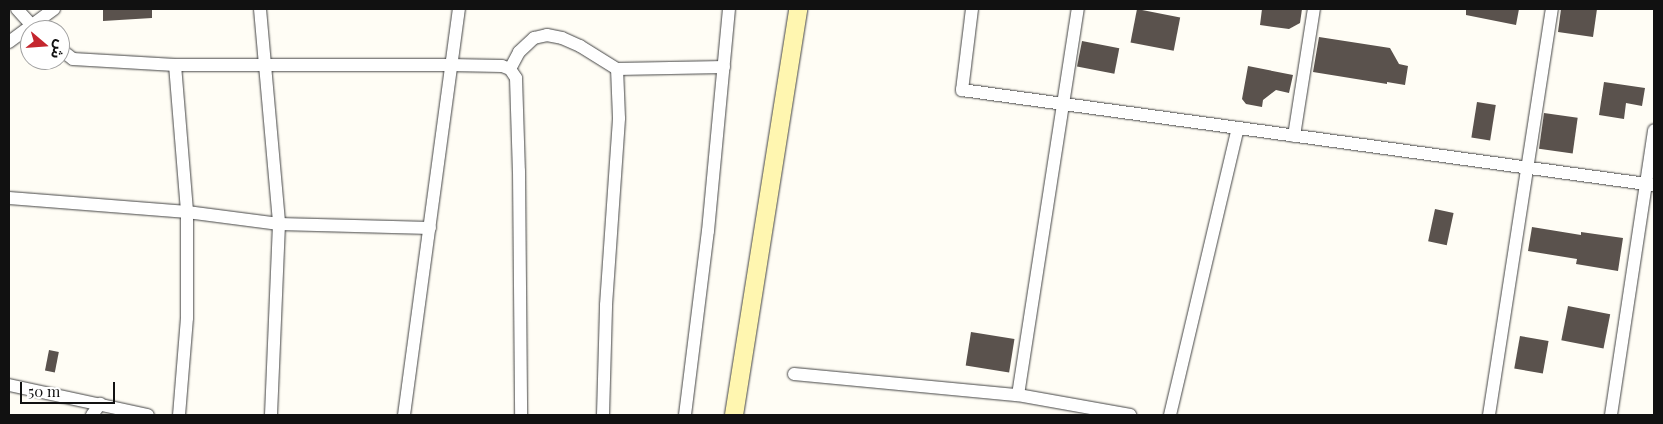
<!DOCTYPE html>
<meta charset="utf-8">
<style>
body{margin:0}
#map{position:relative;width:1663px;height:424px;overflow:hidden;background:#fffdf5;font-family:"Playfair Display","Noto Sans Arabic",serif}
div>[style]{position:absolute}
.building>*{inset:0;background:#5a524d;transform-origin:0 0}
.roads{filter:drop-shadow(0 0 1px #444) drop-shadow(0 0 1px #444)}
.street>*{height:12px;margin:-6px;padding:0 6px;transform-origin:6px;border-radius:6px;background:#fff}
.secondary>*{height:18px;margin:-9px;padding:0 9px;transform-origin:9px;border-radius:9px;background:#fff6b0}
span{translate:-50% -50%;white-space:nowrap;text-align:center;line-height:1.15;-webkit-text-stroke:5px #fff;paint-order:stroke}
.frame{position:absolute;inset:0;border:10px solid #111;pointer-events:none}
.north{position:absolute;left:20px;top:20px;width:50px;height:50px;box-sizing:border-box;background:#fff;border:1px solid #a0a0a0;border-radius:50%;rotate:108deg;font-size:14px;font-weight:700;line-height:20px;text-align:center;color:#111}
.north::after{content:'';display:block;margin:auto;width:18px;height:22px;background:#c4262e;clip-path:polygon(50% 0,100% 100%,50% 72%,0 100%)}
.scale{position:absolute;left:20px;top:382px;width:95px;height:22px;box-sizing:border-box;border:2px solid #111;border-top:0;padding-left:6px;font-size:15px;line-height:18px;white-space:nowrap;color:#111;-webkit-text-stroke:4px #fff;paint-order:stroke}
</style>
<div id="map">
<div class="building">
<i style="clip-path:polygon(103px 9px,152px 9px,152px 18px,103px 21px)"></i>
<i style="left:1137px;top:9px;width:44px;height:34px;rotate:11deg"></i>
<i style="clip-path:polygon(1262px 9px,1302px 9px,1300px 23px,1289px 29px,1260px 25px)"></i>
<i style="clip-path:polygon(1466px 9px,1519px 9px,1516px 25px,1466px 15px)"></i>
<i style="clip-path:polygon(1561px 9px,1597px 9px,1593px 37px,1558px 32px)"></i>
<i style="clip-path:polygon(1319px 37px,1390px 48px,1399px 64px,1408px 66px,1405px 85px,1387px 82px,1387px 84px,1313px 72px)"></i>
<i style="left:1082px;top:41px;width:38px;height:26px;rotate:11deg"></i>
<i style="clip-path:polygon(1248px 66px,1293px 75px,1289px 93px,1276px 90px,1263px 100px,1262px 107px,1246px 104px,1242px 99px)"></i>
<i style="clip-path:polygon(1604px 82px,1645px 88px,1642px 106px,1626px 103px,1624px 119px,1599px 115px)"></i>
<i style="left:1477px;top:102px;width:19px;height:36px;rotate:9deg"></i>
<i style="left:1544px;top:113px;width:34px;height:36px;rotate:8deg"></i>
<i style="left:1435px;top:209px;width:19px;height:33px;rotate:12deg"></i>
<i style="clip-path:polygon(1532px 227px,1581px 235px,1581px 232px,1623px 238px,1618px 271px,1576px 264px,1577px 259px,1528px 251px)"></i>
<i style="left:1568px;top:306px;width:43px;height:35px;rotate:11deg"></i>
<i style="left:971px;top:332px;width:44px;height:34px;rotate:9deg"></i>
<i style="left:1520px;top:336px;width:29px;height:33px;rotate:10deg"></i>
<i style="left:49px;top:350px;width:10px;height:21px;rotate:11deg"></i>
</div>
<div class="roads">
<div class="street">
<i style="left:17px;top:9px;width:28px;rotate:48deg"></i>
<i style="left:260px;top:9px;width:216px;rotate:84.9deg"></i>
<i style="left:279px;top:224px;width:191px;rotate:92.4deg"></i>
<i style="left:972px;top:9px;width:82px;rotate:97deg"></i>
<i style="left:962px;top:90px;width:698px;rotate:7.82deg"></i>
<i style="left:9px;top:42px;width:56px;rotate:-36.3deg"></i>
<i style="left:60px;top:49px;width:16px;rotate:38deg"></i>
<i style="left:73px;top:59px;width:102px;rotate:3.4deg"></i>
<i style="left:175px;top:65px;width:275px"></i>
<i style="left:450px;top:65px;width:52px;rotate:1.1deg"></i>
<i style="left:502px;top:66px;width:9px;rotate:21deg"></i>
<i style="left:510px;top:69px;width:11px;rotate:56deg"></i>
<i style="left:516px;top:78px;width:93px;rotate:88.2deg"></i>
<i style="left:519px;top:171px;width:244px;rotate:89.5deg"></i>
<i style="left:175px;top:65px;width:147px;rotate:85.3deg"></i>
<i style="left:187px;top:212px;width:106px;rotate:90deg"></i>
<i style="left:187px;top:318px;width:97px;rotate:94.7deg"></i>
<i style="left:510px;top:69px;width:19px;rotate:-62deg"></i>
<i style="left:519px;top:52px;width:21px;rotate:-43deg"></i>
<i style="left:534px;top:38px;width:13px;rotate:-13deg"></i>
<i style="left:547px;top:35px;width:15px;rotate:11deg"></i>
<i style="left:562px;top:38px;width:20px;rotate:24deg"></i>
<i style="left:580px;top:46px;width:44px;rotate:31.9deg"></i>
<i style="left:617px;top:69px;width:107px;rotate:-1.1deg"></i>
<i style="left:1294px;top:136px;width:129px;rotate:-81.1deg"></i>
<i style="left:9px;top:198px;width:179px;rotate:4.5deg"></i>
<i style="left:187px;top:212px;width:93px;rotate:7.4deg"></i>
<i style="left:279px;top:224px;width:151px;rotate:1.5deg"></i>
<i style="left:794px;top:374px;width:225px;rotate:5.4deg"></i>
<i style="left:1018px;top:395px;width:114px;rotate:10.1deg"></i>
<i style="left:9px;top:385px;width:142px;rotate:12.2deg"></i>
<i style="left:1018px;top:395px;width:391px;rotate:-81.2deg"></i>
<i style="left:92px;top:415px;width:14px;rotate:-54deg"></i>
<i style="left:404px;top:415px;width:410px;rotate:-82.3deg"></i>
<i style="left:603px;top:415px;width:110px;rotate:-88.4deg"></i>
<i style="left:606px;top:305px;width:187px;rotate:-86deg"></i>
<i style="left:619px;top:118px;width:49px;rotate:-92.3deg"></i>
<i style="left:685px;top:415px;width:185px;rotate:-82.9deg"></i>
<i style="left:708px;top:231px;width:223px;rotate:-84.6deg"></i>
<i style="left:1170px;top:415px;width:295px;rotate:-76.7deg"></i>
<i style="left:1489px;top:415px;width:411px;rotate:-81.2deg"></i>
<i style="left:1611px;top:415px;width:288px;rotate:-81.4deg"></i>
</div>
<div class="secondary">
<i style="left:734px;top:415px;width:411px;rotate:-81deg"></i>
</div>
</div>
<div class="frame"></div>
<div class="north">ش</div>
<div class="scale">50 m</div>
</div>
